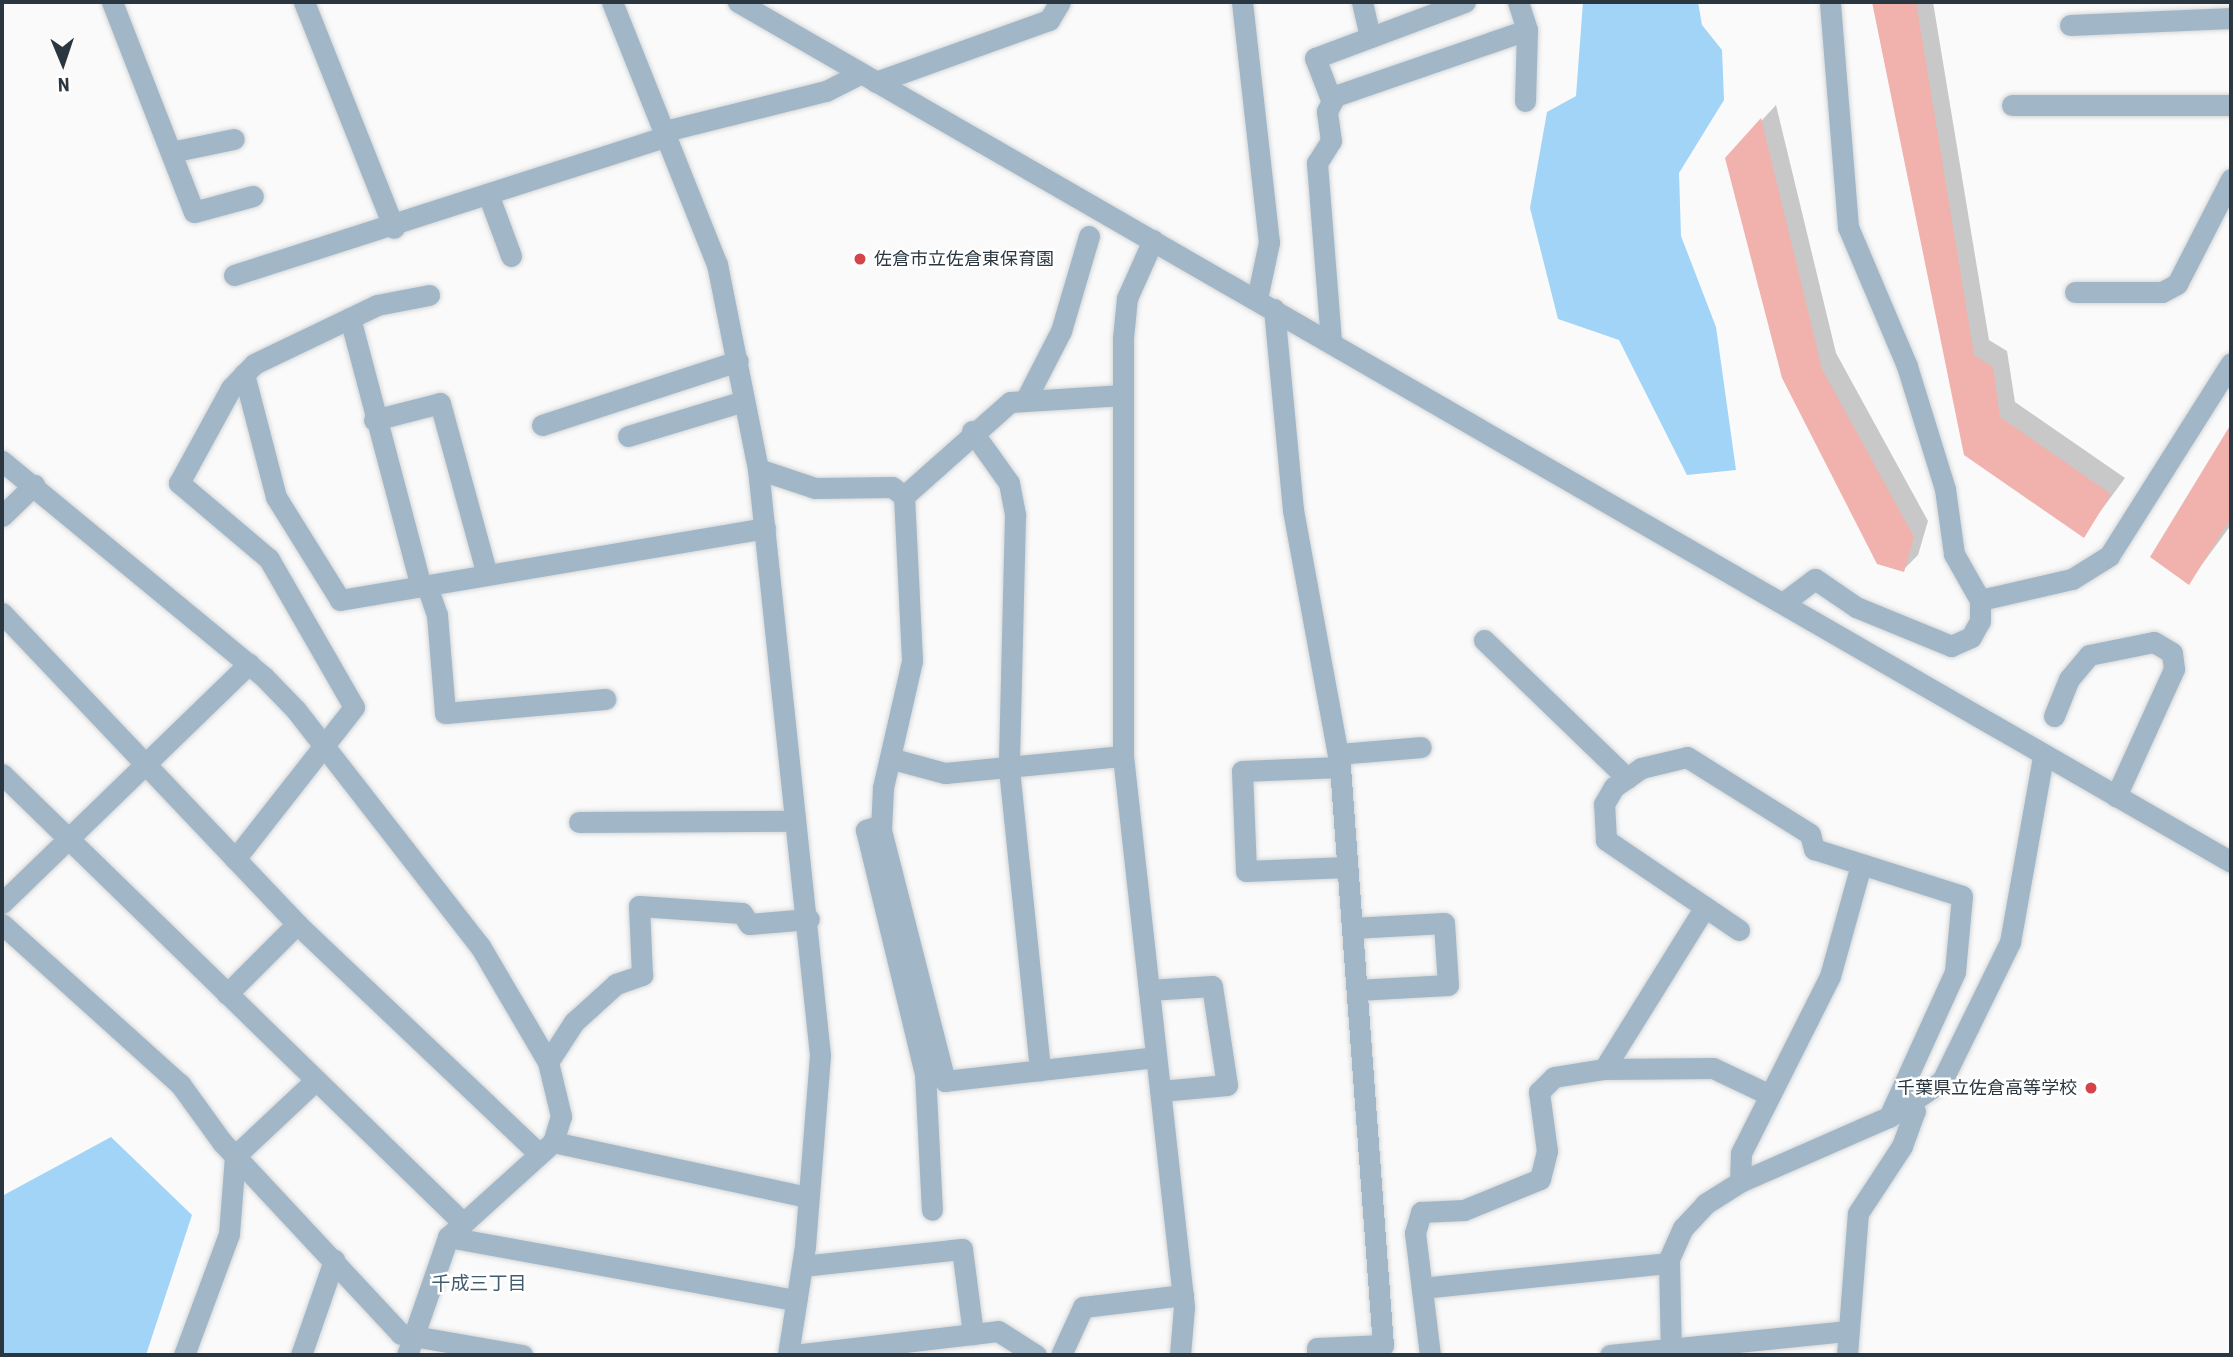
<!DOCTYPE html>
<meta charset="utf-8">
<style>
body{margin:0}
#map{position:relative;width:2233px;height:1357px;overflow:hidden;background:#fafafa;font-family:"Roboto Condensed","Noto Sans JP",sans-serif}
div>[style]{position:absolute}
.green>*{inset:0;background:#a2d4f8}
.shadow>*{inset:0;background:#0003}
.building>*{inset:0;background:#f1b1ad}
.roads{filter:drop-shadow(0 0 2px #d5d7d9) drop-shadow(0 0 2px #d5d7d9)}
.minor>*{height:21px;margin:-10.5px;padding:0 10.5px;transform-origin:10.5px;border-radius:10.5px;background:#a1b7c8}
.dots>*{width:19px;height:19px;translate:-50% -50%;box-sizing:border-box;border:4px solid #fff;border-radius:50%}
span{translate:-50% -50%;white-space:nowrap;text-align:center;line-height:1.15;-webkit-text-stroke:5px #fff;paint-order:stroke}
.poi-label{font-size:18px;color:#2b3740}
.left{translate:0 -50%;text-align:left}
.right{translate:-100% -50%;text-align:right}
.neighbourhood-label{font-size:19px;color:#405c6f}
.frame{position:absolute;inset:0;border:4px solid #2b3740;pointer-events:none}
.north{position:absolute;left:28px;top:28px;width:70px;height:70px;-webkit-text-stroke:5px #fff;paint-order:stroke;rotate:178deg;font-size:19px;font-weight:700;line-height:28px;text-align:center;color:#2b3740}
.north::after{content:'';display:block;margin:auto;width:24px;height:32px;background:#2b3740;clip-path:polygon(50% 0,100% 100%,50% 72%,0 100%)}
</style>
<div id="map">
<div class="green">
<i style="clip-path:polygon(1583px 2px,1698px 2px,1702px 25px,1722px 50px,1724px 100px,1679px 173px,1681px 236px,1716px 327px,1736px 470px,1687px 475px,1619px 340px,1558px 319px,1530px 208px,1547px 112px,1576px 96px)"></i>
<i style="clip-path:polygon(111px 1137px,192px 1215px,146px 1355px,2px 1355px,2px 1196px)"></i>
</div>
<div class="shadow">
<i style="clip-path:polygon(1873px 2px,1933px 2px,1989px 340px,2007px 351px,2015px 402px,2125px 478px,2083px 535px,1966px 454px)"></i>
<i style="clip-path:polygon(1776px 105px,1836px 353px,1928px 521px,1918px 555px,1903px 570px,1727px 158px)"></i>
<i style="clip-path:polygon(2231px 427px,2231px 525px,2189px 582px,2152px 556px)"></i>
</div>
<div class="building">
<i style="clip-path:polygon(1872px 2px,1916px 2px,1974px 355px,1993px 367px,2000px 417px,2111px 494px,2084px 538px,1964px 455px)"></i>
<i style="clip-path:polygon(1761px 118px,1822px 369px,1914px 537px,1904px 572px,1877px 564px,1782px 378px,1725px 158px)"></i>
<i style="clip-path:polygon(2231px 424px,2231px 518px,2189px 585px,2150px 557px)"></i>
</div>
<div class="roads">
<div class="minor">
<i style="left:112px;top:2px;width:225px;rotate:68.7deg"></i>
<i style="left:194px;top:212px;width:61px;rotate:-15.2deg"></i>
<i style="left:304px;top:2px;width:243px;rotate:68.3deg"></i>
<i style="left:612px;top:2px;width:282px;rotate:68.2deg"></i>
<i style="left:717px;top:264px;width:209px;rotate:78.7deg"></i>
<i style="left:758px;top:469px;width:60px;rotate:18.4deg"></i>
<i style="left:815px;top:488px;width:77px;rotate:-0.7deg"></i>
<i style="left:892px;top:487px;width:15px;rotate:37deg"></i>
<i style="left:738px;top:2px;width:1723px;rotate:29.94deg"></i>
<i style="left:1242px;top:2px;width:242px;rotate:83.6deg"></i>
<i style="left:1269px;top:242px;width:58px;rotate:101.9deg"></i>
<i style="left:1362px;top:2px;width:36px;rotate:77deg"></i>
<i style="left:1518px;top:2px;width:29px;rotate:72deg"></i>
<i style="left:1527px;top:30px;width:71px;rotate:91.6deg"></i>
<i style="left:2070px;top:25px;width:161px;rotate:-2.5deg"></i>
<i style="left:876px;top:82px;width:184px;rotate:-19.7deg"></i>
<i style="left:1049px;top:20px;width:21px;rotate:-59deg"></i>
<i style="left:1332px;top:102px;width:47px;rotate:-111.1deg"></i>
<i style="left:1315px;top:58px;width:160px;rotate:-20.5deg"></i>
<i style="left:2012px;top:105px;width:219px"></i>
<i style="left:665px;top:131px;width:166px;rotate:-14deg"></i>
<i style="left:826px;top:91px;width:39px;rotate:-27deg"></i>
<i style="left:171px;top:152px;width:64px;rotate:-11.7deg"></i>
<i style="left:488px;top:194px;width:66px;rotate:69.6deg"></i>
<i style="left:1153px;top:240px;width:64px;rotate:114.1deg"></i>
<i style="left:1127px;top:298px;width:40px;rotate:95.7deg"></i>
<i style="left:1123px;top:338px;width:418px;rotate:90deg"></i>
<i style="left:1123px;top:756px;width:554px;rotate:83.68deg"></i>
<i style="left:1184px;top:1307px;width:48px;rotate:94.8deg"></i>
<i style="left:234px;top:275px;width:455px;rotate:-17.8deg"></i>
<i style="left:2075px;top:292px;width:87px"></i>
<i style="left:2162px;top:292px;width:17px;rotate:-28deg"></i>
<i style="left:2177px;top:284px;width:118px;rotate:-62.8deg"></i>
<i style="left:1274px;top:309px;width:202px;rotate:84.6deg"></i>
<i style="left:1293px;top:510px;width:261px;rotate:79.6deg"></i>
<i style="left:1340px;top:767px;width:580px;rotate:85.75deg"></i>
<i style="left:1383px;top:1345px;width:66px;rotate:177.4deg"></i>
<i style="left:1317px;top:1348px;width:7px;rotate:90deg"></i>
<i style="left:350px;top:318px;width:278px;rotate:75.2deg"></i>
<i style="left:1331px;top:341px;width:179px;rotate:-94.5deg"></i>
<i style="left:1317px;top:163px;width:26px;rotate:-58deg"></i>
<i style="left:1331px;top:141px;width:30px;rotate:-98deg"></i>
<i style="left:1327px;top:111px;width:17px;rotate:-62deg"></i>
<i style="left:1335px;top:96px;width:203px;rotate:-19deg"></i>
<i style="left:244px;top:374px;width:127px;rotate:75.4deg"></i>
<i style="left:276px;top:497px;width:121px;rotate:58.1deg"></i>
<i style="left:340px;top:600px;width:431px;rotate:-9.6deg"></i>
<i style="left:1123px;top:395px;width:113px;rotate:176.5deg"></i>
<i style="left:1010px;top:402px;width:142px;rotate:138.4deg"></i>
<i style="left:904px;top:496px;width:165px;rotate:87.2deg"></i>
<i style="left:912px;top:661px;width:130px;rotate:102.9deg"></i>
<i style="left:883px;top:788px;width:42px;rotate:92.7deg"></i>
<i style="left:881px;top:830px;width:259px;rotate:75.7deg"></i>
<i style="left:945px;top:1081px;width:212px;rotate:-6.5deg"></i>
<i style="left:1026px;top:399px;width:76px;rotate:-62.8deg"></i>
<i style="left:1061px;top:331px;width:99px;rotate:-73.6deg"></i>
<i style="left:374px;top:420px;width:68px;rotate:-14.4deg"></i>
<i style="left:440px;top:403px;width:178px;rotate:74.7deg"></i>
<i style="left:542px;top:425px;width:206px;rotate:-18.1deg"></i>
<i style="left:972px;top:431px;width:64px;rotate:54.6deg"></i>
<i style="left:1009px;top:483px;width:33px;rotate:79deg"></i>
<i style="left:1015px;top:515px;width:254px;rotate:91.4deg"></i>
<i style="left:1009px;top:769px;width:303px;rotate:84.1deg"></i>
<i style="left:628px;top:436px;width:121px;rotate:-16.8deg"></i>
<i style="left:2px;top:461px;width:340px;rotate:39.5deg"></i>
<i style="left:264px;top:677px;width:46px;rotate:45.9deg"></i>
<i style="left:296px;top:710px;width:299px;rotate:52.1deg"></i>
<i style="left:480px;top:946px;width:134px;rotate:59.6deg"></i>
<i style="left:548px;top:1062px;width:56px;rotate:76.5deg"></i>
<i style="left:561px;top:1116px;width:27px;rotate:107deg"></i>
<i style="left:758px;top:469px;width:589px;rotate:83.96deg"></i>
<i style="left:820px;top:1055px;width:192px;rotate:94.5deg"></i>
<i style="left:805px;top:1246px;width:110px;rotate:98.9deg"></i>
<i style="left:2px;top:516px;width:45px;rotate:-44.1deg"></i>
<i style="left:427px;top:586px;width:31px;rotate:71deg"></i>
<i style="left:437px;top:615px;width:98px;rotate:85.3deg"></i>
<i style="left:445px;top:713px;width:161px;rotate:-5deg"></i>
<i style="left:1980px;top:600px;width:94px;rotate:-12.9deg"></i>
<i style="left:2072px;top:579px;width:44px;rotate:-31.9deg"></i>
<i style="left:2109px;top:556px;width:228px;rotate:-57.7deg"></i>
<i style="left:1783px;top:603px;width:40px;rotate:-37deg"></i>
<i style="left:1815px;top:579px;width:50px;rotate:34.3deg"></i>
<i style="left:1856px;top:607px;width:103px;rotate:22.3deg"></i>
<i style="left:1951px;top:646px;width:22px;rotate:-24deg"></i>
<i style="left:1971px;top:637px;width:18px;rotate:-61deg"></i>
<i style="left:1980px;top:621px;width:21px;rotate:-90deg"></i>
<i style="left:1980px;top:600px;width:53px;rotate:-119.5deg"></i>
<i style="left:1954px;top:554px;width:66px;rotate:-97.9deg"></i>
<i style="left:1945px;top:489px;width:129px;rotate:-107.2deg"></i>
<i style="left:1907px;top:366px;width:151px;rotate:-113deg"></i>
<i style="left:1848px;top:227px;width:226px;rotate:-94.6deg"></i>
<i style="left:2px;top:613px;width:429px;rotate:46.5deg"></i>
<i style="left:297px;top:924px;width:332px;rotate:43.5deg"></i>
<i style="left:1484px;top:640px;width:199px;rotate:44deg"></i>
<i style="left:2054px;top:716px;width:40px;rotate:-68deg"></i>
<i style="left:2069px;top:679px;width:31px;rotate:-50deg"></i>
<i style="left:2089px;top:655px;width:66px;rotate:-11.3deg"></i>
<i style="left:2154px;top:642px;width:21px;rotate:31deg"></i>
<i style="left:2172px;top:653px;width:16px;rotate:83deg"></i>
<i style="left:2174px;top:669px;width:140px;rotate:114.5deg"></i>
<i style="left:1338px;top:754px;width:83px;rotate:-4.8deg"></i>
<i style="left:893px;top:759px;width:54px;rotate:15.1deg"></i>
<i style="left:945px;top:773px;width:179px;rotate:-5.5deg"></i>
<i style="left:1340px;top:767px;width:98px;rotate:177.7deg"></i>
<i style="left:1242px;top:771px;width:100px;rotate:87.7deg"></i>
<i style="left:1246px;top:871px;width:101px;rotate:-2.3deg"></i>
<i style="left:2px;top:774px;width:644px;rotate:44.24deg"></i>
<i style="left:579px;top:822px;width:216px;rotate:-0.3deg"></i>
<i style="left:881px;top:825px;width:16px;rotate:162deg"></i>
<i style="left:866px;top:830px;width:250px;rotate:76.4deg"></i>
<i style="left:925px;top:1073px;width:137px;rotate:87.1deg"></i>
<i style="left:235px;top:859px;width:193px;rotate:-51.9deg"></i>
<i style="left:354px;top:707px;width:171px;rotate:-119.9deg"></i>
<i style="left:269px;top:559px;width:118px;rotate:-139.8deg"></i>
<i style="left:179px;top:483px;width:108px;rotate:-61.3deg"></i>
<i style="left:231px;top:388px;width:33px;rotate:-46deg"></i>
<i style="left:254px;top:364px;width:136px;rotate:-25.6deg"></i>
<i style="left:377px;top:305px;width:53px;rotate:-10.9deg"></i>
<i style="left:2px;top:903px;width:344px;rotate:-44.1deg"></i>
<i style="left:2px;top:924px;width:239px;rotate:42deg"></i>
<i style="left:180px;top:1084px;width:72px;rotate:54.1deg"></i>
<i style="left:222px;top:1142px;width:262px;rotate:47deg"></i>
<i style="left:401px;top:1334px;width:123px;rotate:9.8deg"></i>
<i style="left:1352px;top:928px;width:92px;rotate:-3.1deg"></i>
<i style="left:1444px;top:923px;width:62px;rotate:86.3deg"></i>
<i style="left:1448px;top:985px;width:91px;rotate:176.9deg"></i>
<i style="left:1739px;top:930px;width:161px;rotate:-145.9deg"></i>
<i style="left:1606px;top:840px;width:36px;rotate:-93deg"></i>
<i style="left:1604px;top:804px;width:20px;rotate:-60deg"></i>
<i style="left:1614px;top:787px;width:33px;rotate:-35deg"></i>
<i style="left:1641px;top:768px;width:47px;rotate:-13.4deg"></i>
<i style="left:1687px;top:757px;width:145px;rotate:32deg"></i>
<i style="left:1810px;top:834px;width:16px;rotate:75deg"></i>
<i style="left:1814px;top:849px;width:155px;rotate:17.6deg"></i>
<i style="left:1962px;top:896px;width:76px;rotate:95.3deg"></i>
<i style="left:1955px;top:972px;width:159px;rotate:114.5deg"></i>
<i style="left:1149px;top:990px;width:63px;rotate:-3.6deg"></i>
<i style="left:1212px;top:986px;width:100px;rotate:81.4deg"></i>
<i style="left:1227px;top:1085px;width:67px;rotate:174.9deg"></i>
<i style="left:227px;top:994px;width:99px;rotate:-45deg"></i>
<i style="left:548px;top:1062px;width:48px;rotate:-57deg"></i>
<i style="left:574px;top:1022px;width:57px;rotate:-42.1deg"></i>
<i style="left:616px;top:984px;width:28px;rotate:-19deg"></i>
<i style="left:642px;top:975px;width:69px;rotate:-92.5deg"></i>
<i style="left:639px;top:906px;width:103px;rotate:3.9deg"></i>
<i style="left:742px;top:913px;width:13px;rotate:58deg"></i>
<i style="left:749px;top:924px;width:60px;rotate:-4.8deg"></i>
<i style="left:1604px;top:1069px;width:191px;rotate:-58.1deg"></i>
<i style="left:1740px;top:1182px;width:29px;rotate:-88deg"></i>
<i style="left:1741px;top:1153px;width:198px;rotate:-63.3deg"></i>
<i style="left:1830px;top:976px;width:115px;rotate:-74.4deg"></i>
<i style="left:448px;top:1237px;width:354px;rotate:10.3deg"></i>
<i style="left:802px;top:1266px;width:161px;rotate:-6.1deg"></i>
<i style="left:962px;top:1249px;width:86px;rotate:82.6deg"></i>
<i style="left:1422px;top:1288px;width:248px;rotate:-5.8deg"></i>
<i style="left:184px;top:1355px;width:129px;rotate:-69.6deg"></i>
<i style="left:229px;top:1234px;width:78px;rotate:-85.6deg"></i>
<i style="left:235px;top:1156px;width:111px;rotate:-43.2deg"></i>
<i style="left:301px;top:1355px;width:101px;rotate:-70.8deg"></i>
<i style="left:407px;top:1355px;width:125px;rotate:-70.8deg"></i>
<i style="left:448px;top:1237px;width:142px;rotate:-42.1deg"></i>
<i style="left:553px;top:1142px;width:261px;rotate:12.2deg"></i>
<i style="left:794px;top:1355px;width:205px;rotate:-6.7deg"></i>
<i style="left:998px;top:1331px;width:45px;rotate:32.3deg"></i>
<i style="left:1061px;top:1355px;width:53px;rotate:-65.4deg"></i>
<i style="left:1083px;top:1307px;width:101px;rotate:-6.8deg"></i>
<i style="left:1430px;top:1355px;width:123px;rotate:-97deg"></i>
<i style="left:1415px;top:1233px;width:22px;rotate:-74deg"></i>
<i style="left:1421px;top:1212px;width:43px;rotate:-2.7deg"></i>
<i style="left:1464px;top:1210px;width:82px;rotate:-22.2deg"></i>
<i style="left:1540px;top:1179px;width:29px;rotate:-76deg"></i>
<i style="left:1547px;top:1151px;width:60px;rotate:-97.7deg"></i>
<i style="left:1539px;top:1092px;width:21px;rotate:-45deg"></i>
<i style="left:1554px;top:1077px;width:51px;rotate:-9.1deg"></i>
<i style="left:1604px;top:1069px;width:109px;rotate:-0.5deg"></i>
<i style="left:1713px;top:1068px;width:63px;rotate:25.3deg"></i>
<i style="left:1610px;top:1355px;width:236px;rotate:-5.8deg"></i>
<i style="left:1671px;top:1355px;width:96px;rotate:-91.2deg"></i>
<i style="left:1669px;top:1259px;width:34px;rotate:-66deg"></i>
<i style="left:1683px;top:1228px;width:33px;rotate:-47deg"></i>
<i style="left:1705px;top:1204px;width:41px;rotate:-32.2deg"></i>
<i style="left:1740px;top:1182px;width:163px;rotate:-23.6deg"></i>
<i style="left:1889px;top:1117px;width:64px;rotate:-34.2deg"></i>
<i style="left:1942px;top:1081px;width:155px;rotate:-63.9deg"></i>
<i style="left:2010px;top:942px;width:189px;rotate:-79.9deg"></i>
<i style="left:1847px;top:1355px;width:142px;rotate:-85.6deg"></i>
<i style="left:1858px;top:1213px;width:80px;rotate:-56.7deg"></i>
<i style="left:1902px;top:1146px;width:37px;rotate:-70deg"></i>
<i style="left:1915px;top:1111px;width:9px;rotate:-144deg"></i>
</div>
</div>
<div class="dots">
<i style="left:860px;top:259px;background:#d4454a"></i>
<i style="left:2091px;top:1088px;background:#d4454a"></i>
</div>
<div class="poi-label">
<span class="left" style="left:874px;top:259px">佐倉市立佐倉東保育園</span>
<span class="right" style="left:2077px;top:1088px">千葉県立佐倉高等学校</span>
</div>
<div class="neighbourhood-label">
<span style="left:479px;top:1284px">千成三丁目</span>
</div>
<div class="frame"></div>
<div class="north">N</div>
</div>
